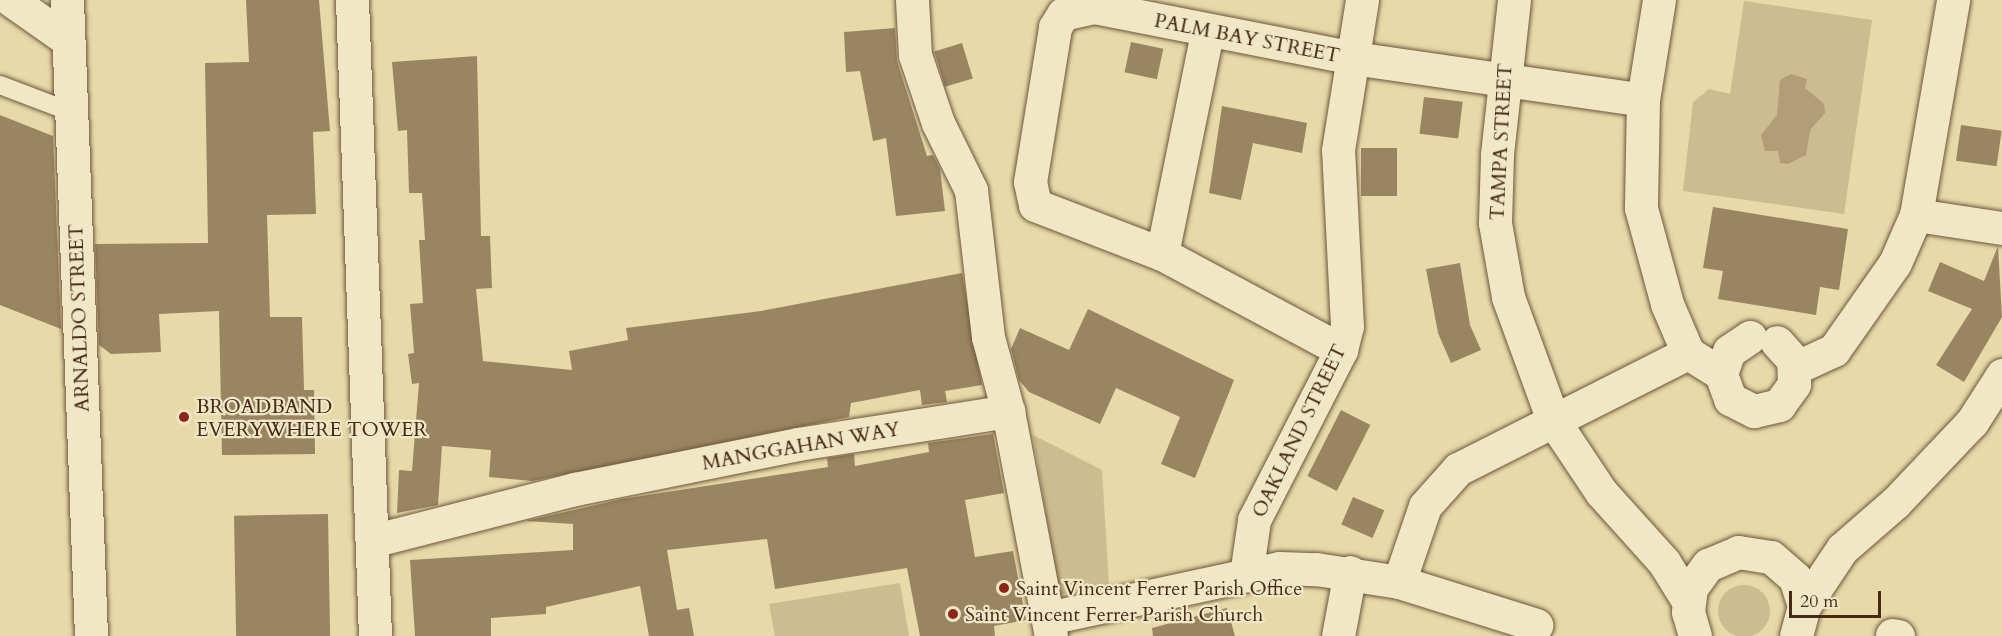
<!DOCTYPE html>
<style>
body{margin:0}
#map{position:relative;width:2002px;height:636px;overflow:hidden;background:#e7daa8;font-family:Cardo,serif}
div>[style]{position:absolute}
.green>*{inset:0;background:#ccbc8f}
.round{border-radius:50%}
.water>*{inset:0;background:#b19e77}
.building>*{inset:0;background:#9a8562;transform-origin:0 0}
.roads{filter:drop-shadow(0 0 2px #6f553b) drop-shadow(0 0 2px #6f553b)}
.service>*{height:18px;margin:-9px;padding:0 9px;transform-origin:9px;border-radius:9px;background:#efe7c6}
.minor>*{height:33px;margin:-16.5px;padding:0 16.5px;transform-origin:16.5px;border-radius:16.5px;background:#efe7c6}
.tertiary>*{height:33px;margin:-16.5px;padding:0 16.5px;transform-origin:16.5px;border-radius:16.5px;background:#efe7c6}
.secondary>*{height:33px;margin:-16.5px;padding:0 16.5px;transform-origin:16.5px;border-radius:16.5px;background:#efe7c6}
.dots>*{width:16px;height:16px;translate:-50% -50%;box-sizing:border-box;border:3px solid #efe7c6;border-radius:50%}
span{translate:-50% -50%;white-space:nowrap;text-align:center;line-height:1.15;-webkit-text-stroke:4.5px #efe7c6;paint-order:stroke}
.street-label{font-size:20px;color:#472917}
.poi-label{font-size:20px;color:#472917}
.left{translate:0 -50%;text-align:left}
.scale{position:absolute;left:1789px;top:591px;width:92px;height:27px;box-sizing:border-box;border:3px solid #472917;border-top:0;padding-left:8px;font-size:18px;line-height:21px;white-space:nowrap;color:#472917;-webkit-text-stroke:4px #efe7c6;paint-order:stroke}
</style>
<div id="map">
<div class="green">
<i style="clip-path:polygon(1744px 1px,1872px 20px,1844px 214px,1683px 191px,1693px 102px,1709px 89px,1730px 94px)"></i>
<i style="clip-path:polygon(1033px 435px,1102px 470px,1109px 584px,1059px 595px)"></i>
<i style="clip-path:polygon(900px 583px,909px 636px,775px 636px,769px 604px)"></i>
<i class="round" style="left:1718px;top:585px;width:52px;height:52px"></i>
</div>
<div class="water">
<i style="clip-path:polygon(1791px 74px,1807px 79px,1805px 88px,1824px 104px,1825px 113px,1810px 130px,1806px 155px,1788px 164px,1780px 163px,1778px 151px,1765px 151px,1761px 135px,1777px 115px,1780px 80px)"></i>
</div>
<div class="building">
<i style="clip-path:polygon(246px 0,319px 0,330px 131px,313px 132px,316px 214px,267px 215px,270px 317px,302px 317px,304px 390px,314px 390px,315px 454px,222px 455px,219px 311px,159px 314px,161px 352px,111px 354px,99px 345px,95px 244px,208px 243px,205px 63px,249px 62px)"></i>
<i style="clip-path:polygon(895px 28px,897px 61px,927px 156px,933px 155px,940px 169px,945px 211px,896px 216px,886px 138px,873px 141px,860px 71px,846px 72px,844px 32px)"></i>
<i style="left:1131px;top:42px;width:33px;height:31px;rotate:12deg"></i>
<i style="left:962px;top:43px;width:37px;height:29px;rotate:73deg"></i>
<i style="clip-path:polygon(477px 56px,481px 236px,490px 236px,492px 288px,476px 289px,483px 361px,572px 370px,569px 351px,628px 340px,626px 328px,761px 311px,962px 273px,982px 385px,945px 391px,947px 402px,922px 405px,920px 390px,851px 403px,849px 417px,532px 481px,489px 477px,491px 450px,442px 446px,438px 505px,397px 513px,399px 470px,412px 471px,419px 383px,412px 384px,408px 354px,414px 353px,410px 304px,423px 303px,419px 240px,425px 240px,422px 193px,409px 193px,407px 130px,398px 131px,392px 62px)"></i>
<i style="left:1424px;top:97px;width:39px;height:37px;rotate:7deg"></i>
<i style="clip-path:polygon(1222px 106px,1307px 123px,1302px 153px,1253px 143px,1241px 200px,1209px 193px)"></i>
<i style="clip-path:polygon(0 115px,53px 136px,61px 329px,0 305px)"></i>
<i style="left:1961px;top:125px;width:41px;height:36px;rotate:8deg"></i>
<i style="left:1361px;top:148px;width:36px;height:48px"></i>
<i style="clip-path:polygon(1713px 207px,1848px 229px,1839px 290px,1820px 287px,1816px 315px,1718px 299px,1723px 271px,1703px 268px)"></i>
<i style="clip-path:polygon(1998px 246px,2002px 317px,1964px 382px,1936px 365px,1972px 309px,1928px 291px,1940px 262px,1984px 281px)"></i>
<i style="clip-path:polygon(1460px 263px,1470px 325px,1481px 350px,1451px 363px,1438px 333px,1426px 269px)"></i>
<i style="clip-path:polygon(1088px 309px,1234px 380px,1195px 478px,1161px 464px,1180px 417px,1116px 388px,1100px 424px,1029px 392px,1019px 380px,1011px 349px,1020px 328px,1069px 350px)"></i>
<i style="left:1341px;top:410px;width:33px;height:74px;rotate:27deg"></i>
<i style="clip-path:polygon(993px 434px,1004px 493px,965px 500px,975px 557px,1013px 551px,1026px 620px,994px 626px,995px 636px,920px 636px,907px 568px,775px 589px,767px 539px,667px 550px,677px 610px,689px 608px,694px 636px,649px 636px,640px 586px,546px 607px,546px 614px,491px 618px,491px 636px,415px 636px,410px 560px,573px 550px,573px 524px,526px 521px,622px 499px,828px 467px,827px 458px,854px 454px,855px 466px,929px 452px,928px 443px)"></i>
<i style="left:1353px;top:497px;width:34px;height:30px;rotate:23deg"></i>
<i style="left:328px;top:514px;width:122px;height:94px;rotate:89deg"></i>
<i style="clip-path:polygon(1227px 608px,1235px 636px,1153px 636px,1152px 628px)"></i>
</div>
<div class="roads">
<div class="service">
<i style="left:0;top:85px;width:76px;rotate:20.8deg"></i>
</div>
<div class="minor">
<i style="left:11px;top:0;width:70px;rotate:35.1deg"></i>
<i style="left:67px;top:0;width:636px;rotate:87.84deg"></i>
<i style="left:912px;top:0;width:55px;rotate:86.9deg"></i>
<i style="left:915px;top:55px;width:72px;rotate:71.3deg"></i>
<i style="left:938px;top:123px;width:75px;rotate:63.8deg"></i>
<i style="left:971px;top:190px;width:148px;rotate:83.4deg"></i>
<i style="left:988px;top:337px;width:77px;rotate:74.9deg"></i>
<i style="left:1008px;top:411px;width:229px;rotate:79.2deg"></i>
<i style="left:1514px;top:0;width:156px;rotate:96.3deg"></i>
<i style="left:1497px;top:155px;width:68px;rotate:91.7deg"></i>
<i style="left:1495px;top:223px;width:75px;rotate:80deg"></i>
<i style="left:1508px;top:297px;width:131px;rotate:69.9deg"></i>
<i style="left:1553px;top:420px;width:87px;rotate:56.3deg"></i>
<i style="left:1601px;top:492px;width:94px;rotate:48deg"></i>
<i style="left:1664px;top:562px;width:46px;rotate:58.4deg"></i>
<i style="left:1659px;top:0;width:101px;rotate:99.1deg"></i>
<i style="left:1643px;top:100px;width:108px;rotate:91.1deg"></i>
<i style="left:1641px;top:208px;width:99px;rotate:74.8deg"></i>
<i style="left:1667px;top:304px;width:53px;rotate:66.8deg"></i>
<i style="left:1688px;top:353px;width:39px;rotate:32deg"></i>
<i style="left:1916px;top:215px;width:87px;rotate:8.6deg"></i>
<i style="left:1162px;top:254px;width:227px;rotate:-78.5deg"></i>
<i style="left:1750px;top:337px;width:25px;rotate:146deg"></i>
<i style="left:1729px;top:351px;width:24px;rotate:109deg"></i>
<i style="left:1721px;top:374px;width:27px;rotate:70deg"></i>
<i style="left:1730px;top:399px;width:27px;rotate:27deg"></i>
<i style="left:1754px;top:411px;width:26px;rotate:-13deg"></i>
<i style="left:1779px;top:405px;width:26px;rotate:-54deg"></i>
<i style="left:1794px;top:384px;width:24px;rotate:-92deg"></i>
<i style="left:1793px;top:360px;width:24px;rotate:-132deg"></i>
<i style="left:1341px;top:350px;width:203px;rotate:-151.8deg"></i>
<i style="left:1162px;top:254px;width:136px;rotate:-158.9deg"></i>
<i style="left:1035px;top:205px;width:24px;rotate:-102deg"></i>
<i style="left:1030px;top:182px;width:157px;rotate:-80.8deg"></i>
<i style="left:1055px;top:27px;width:15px;rotate:-58deg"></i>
<i style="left:1063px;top:14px;width:32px;rotate:-13deg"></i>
<i style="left:1094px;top:7px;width:264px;rotate:11.1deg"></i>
<i style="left:1353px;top:58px;width:293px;rotate:8.2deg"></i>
<i style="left:1795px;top:368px;width:43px;rotate:-24.8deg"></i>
<i style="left:1834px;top:350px;width:106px;rotate:-55deg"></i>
<i style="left:1895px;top:263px;width:52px;rotate:-66.4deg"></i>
<i style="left:1916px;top:215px;width:218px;rotate:-80.2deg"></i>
<i style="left:372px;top:541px;width:210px;rotate:-14.4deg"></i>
<i style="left:575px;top:489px;width:227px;rotate:-11.4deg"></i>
<i style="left:798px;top:444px;width:213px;rotate:-8.9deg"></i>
<i style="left:1246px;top:575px;width:56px;rotate:-81.7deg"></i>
<i style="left:1254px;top:520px;width:191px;rotate:-62.9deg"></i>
<i style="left:1341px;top:350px;width:25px;rotate:-76deg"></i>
<i style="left:1347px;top:326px;width:176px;rotate:-92.9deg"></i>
<i style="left:1338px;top:150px;width:152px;rotate:-80.9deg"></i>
<i style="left:1399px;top:582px;width:80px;rotate:-71.1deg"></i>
<i style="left:1425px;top:506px;width:50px;rotate:-48.3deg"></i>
<i style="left:1458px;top:469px;width:258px;rotate:-26.8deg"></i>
<i style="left:1062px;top:615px;width:222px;rotate:-12.2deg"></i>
<i style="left:1279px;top:568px;width:37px;rotate:2deg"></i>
<i style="left:1316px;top:569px;width:84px;rotate:8.9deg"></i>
<i style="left:1399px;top:582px;width:144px;rotate:17.4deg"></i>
<i style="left:1892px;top:635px;width:6px;rotate:9deg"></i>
<i style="left:1338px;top:636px;width:65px;rotate:-79.4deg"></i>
</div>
<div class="tertiary">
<i style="left:1804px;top:606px;width:69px;rotate:-56.3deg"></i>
<i style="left:1842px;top:549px;width:70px;rotate:-41deg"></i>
<i style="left:1895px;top:503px;width:112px;rotate:-46.5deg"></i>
<i style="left:1972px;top:422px;width:56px;rotate:-57.4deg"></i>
<i style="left:1695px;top:636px;width:25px;rotate:-106deg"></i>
<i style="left:1688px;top:612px;width:24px;rotate:-83deg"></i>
<i style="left:1691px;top:588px;width:29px;rotate:-54deg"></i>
<i style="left:1708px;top:565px;width:33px;rotate:-23deg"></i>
<i style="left:1738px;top:552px;width:33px;rotate:9deg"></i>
<i style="left:1771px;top:557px;width:32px;rotate:41deg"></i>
<i style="left:1795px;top:578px;width:29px;rotate:72deg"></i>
<i style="left:1804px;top:606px;width:31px;rotate:105deg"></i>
</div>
<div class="secondary">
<i style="left:352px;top:0;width:636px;rotate:87.93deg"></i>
</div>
</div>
<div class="dots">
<i style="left:184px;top:417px;background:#8f2418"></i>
<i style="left:1004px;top:588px;background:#8f2418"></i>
<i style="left:953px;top:614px;background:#8f2418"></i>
</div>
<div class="street-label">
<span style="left:1247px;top:38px;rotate:11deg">PALM BAY STREET</span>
<span style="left:1501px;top:142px;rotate:-87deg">TAMPA STREET</span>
<span style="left:79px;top:318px;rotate:-92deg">ARNALDO STREET</span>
<span style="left:1299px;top:431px;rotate:-64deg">OAKLAND STREET</span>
<span style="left:801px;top:446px;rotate:-10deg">MANGGAHAN WAY</span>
</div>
<div class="poi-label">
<span class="left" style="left:196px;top:418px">BROADBAND<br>EVERYWHERE TOWER</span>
<span class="left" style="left:1016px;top:588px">Saint Vincent Ferrer Parish Office</span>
<span class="left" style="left:965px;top:614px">Saint Vincent Ferrer Parish Church</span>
</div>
<div class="scale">20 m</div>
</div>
